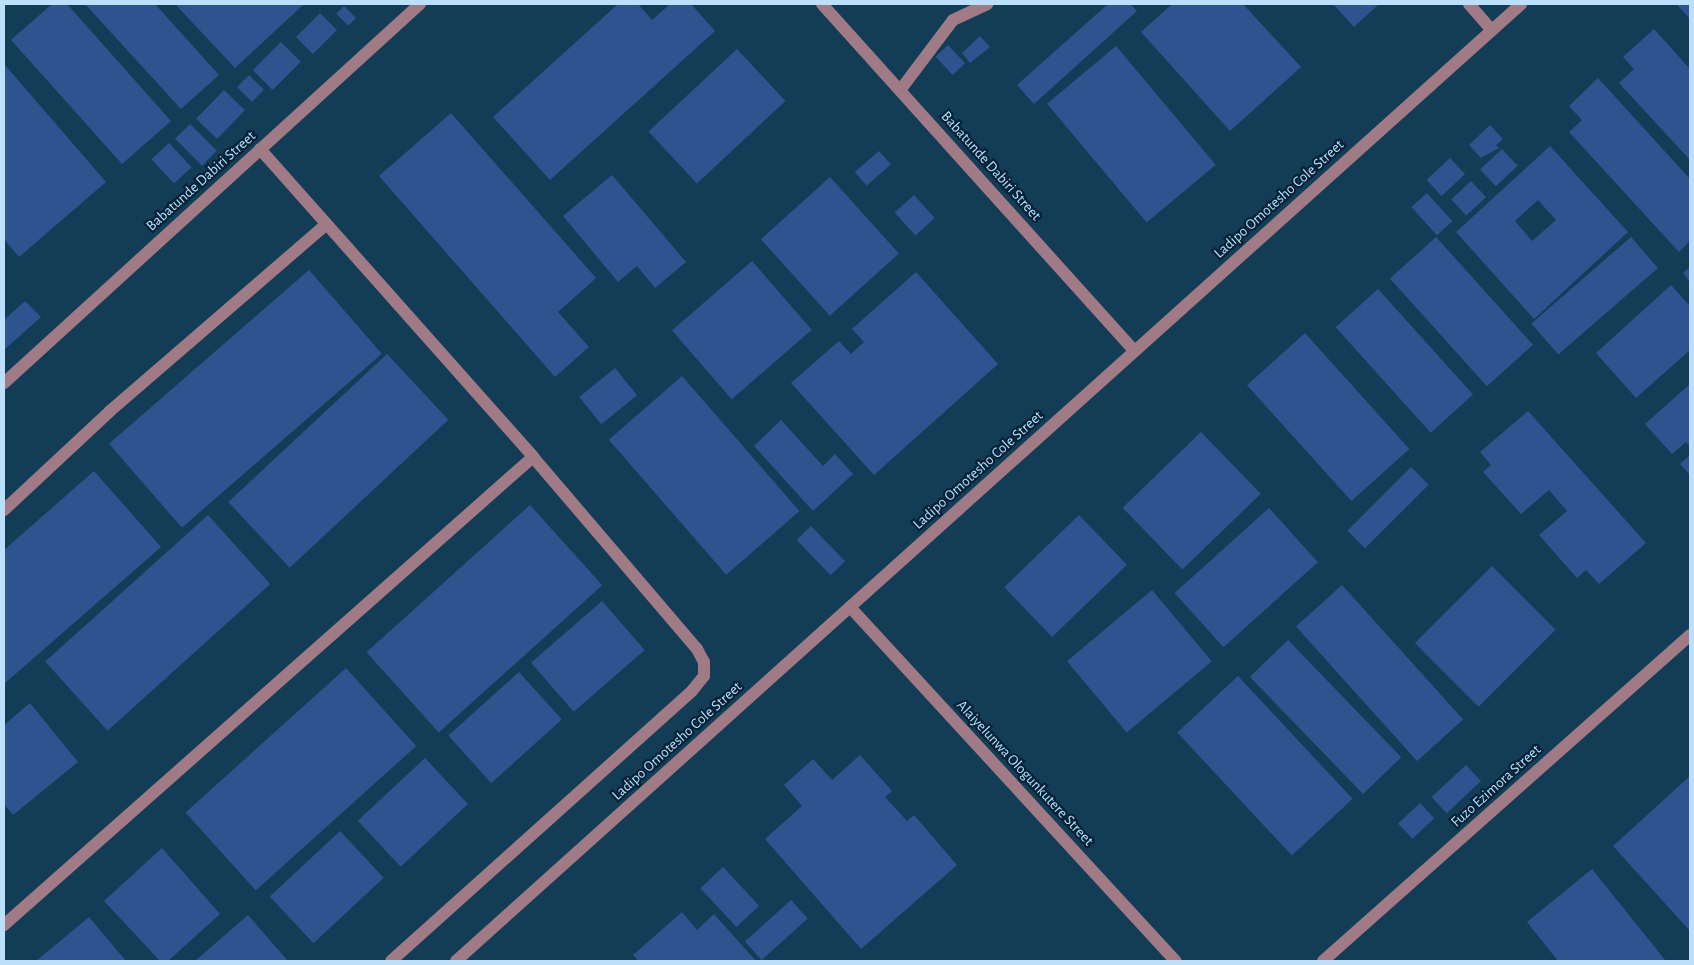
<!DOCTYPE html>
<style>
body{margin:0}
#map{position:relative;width:1694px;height:965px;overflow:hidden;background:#133d57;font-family:"Alegreya Sans",sans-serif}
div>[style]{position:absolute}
.building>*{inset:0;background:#2e538e;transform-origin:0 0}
.minor>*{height:12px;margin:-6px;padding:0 6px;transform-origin:6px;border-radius:6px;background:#a07b86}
span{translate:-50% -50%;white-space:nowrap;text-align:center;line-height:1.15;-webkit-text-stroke:4.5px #022337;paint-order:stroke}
.street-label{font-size:15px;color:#bce0fb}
.frame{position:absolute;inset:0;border:5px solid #bce0fb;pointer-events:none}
</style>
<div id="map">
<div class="building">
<i style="clip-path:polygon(52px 4px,67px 4px,171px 121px,122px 164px,11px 40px)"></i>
<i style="clip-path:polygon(85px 4px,155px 4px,219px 75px,181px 109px)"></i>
<i style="clip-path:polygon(175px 4px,304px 4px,235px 68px)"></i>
<i style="clip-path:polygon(618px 4px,638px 4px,652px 20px,670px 4px,691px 4px,715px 31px,550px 180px,493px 117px)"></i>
<i style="clip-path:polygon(1108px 4px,1130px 4px,1137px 11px,1034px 104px,1017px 85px)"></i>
<i style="clip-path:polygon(1172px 4px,1243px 4px,1301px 67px,1230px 131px,1141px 32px)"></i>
<i style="clip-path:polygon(1333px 4px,1379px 4px,1354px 27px)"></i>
<i style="clip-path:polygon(1676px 4px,1690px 4px,1690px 19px)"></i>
<i style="left:344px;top:6px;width:17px;height:11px;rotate:45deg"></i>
<i style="left:320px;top:13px;width:24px;height:34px;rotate:45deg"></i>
<i style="clip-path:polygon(1654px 29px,1690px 69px,1690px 160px,1619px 83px,1634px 69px,1623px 57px)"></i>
<i style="clip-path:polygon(980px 36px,990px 47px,970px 63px,962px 53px)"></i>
<i style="left:281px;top:42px;width:28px;height:40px;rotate:45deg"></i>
<i style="left:948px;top:45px;width:25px;height:17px;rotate:47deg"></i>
<i style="left:1116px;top:46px;width:155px;height:90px;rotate:50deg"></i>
<i style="left:737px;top:49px;width:71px;height:121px;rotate:47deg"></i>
<i style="clip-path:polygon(5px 65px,106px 182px,19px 257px,4px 239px)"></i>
<i style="left:249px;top:75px;width:21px;height:17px;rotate:45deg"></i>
<i style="clip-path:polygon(1598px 78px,1690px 179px,1690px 241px,1679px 252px,1569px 132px,1582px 120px,1569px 106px)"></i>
<i style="left:224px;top:90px;width:29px;height:40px;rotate:44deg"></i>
<i style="clip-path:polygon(451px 113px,596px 278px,558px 312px,589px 347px,555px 377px,379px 176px)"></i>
<i style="left:190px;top:124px;width:38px;height:21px;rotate:45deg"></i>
<i style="clip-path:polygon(1490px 125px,1503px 139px,1496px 145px,1499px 148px,1481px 158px,1469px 145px)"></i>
<i style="left:169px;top:143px;width:33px;height:24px;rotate:47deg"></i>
<i style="clip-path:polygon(evenodd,1550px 146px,1628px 232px,1534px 319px,1456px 232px,1550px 146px,1538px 200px,1556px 220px,1532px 241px,1515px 221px,1538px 200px)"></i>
<i style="left:1502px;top:149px;width:23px;height:30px;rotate:47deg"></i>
<i style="left:879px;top:151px;width:18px;height:32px;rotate:49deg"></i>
<i style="left:1450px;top:158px;width:22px;height:32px;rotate:47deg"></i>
<i style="clip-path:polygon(612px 175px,686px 262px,655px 288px,637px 266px,618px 282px,563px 216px)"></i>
<i style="left:830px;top:177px;width:103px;height:93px;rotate:48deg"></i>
<i style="left:1471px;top:181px;width:22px;height:27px;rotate:47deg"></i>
<i style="left:1427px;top:193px;width:38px;height:21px;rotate:48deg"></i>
<i style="left:914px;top:195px;width:31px;height:26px;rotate:48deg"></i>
<i style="left:1436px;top:237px;width:145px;height:62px;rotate:48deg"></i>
<i style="left:1631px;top:237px;width:41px;height:132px;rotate:49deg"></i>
<i style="left:752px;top:261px;width:91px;height:106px;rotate:49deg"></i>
<i style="clip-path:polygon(1690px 267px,1690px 282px,1683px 273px)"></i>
<i style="left:309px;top:270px;width:111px;height:265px;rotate:49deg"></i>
<i style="clip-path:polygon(916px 272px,998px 364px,874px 475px,791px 383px,839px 341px,851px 354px,864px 342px,852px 329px)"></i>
<i style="clip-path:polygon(1671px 285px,1690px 306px,1690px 350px,1636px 398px,1596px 353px)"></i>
<i style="left:1378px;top:289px;width:142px;height:57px;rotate:48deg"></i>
<i style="clip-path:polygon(25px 301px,41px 317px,4px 350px,4px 320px)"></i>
<i style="left:1305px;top:333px;width:156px;height:78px;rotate:48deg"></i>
<i style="left:387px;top:354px;width:90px;height:217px;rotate:47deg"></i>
<i style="left:615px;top:368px;width:35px;height:46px;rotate:51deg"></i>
<i style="left:682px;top:376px;width:179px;height:97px;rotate:49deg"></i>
<i style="clip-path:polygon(1690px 384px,1690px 446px,1686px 442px,1672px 454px,1645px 424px)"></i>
<i style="clip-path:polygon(1528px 411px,1646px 543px,1599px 584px,1586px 570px,1577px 578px,1539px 535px,1567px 511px,1549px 490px,1521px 514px,1483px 472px,1491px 465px,1480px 452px)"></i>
<i style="clip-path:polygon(781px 420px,823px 466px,835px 454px,853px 474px,813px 511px,754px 446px)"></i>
<i style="left:1201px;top:432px;width:86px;height:109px;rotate:46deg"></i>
<i style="clip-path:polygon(1690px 455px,1690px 475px,1680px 464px)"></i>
<i style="left:1411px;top:467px;width:25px;height:90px;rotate:45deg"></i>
<i style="clip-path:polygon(94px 471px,161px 547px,4px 684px,4px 550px)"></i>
<i style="left:530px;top:505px;width:108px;height:220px;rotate:48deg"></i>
<i style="left:1269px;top:508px;width:73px;height:127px;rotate:48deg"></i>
<i style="left:208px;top:515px;width:93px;height:219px;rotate:48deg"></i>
<i style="left:1079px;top:515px;width:69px;height:104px;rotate:46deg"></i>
<i style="left:811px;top:526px;width:49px;height:20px;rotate:46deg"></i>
<i style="left:1492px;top:566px;width:90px;height:109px;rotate:45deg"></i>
<i style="left:1342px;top:585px;width:181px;height:62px;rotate:48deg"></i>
<i style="left:1152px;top:590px;width:93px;height:111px;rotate:50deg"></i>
<i style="left:602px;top:601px;width:65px;height:94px;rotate:49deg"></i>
<i style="left:1288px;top:640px;width:163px;height:53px;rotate:46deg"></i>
<i style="left:346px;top:668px;width:105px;height:216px;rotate:48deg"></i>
<i style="left:519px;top:672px;width:64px;height:95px;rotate:48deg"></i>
<i style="left:1238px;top:676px;width:168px;height:83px;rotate:47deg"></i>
<i style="clip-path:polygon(30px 703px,78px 762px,13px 815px,4px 804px,4px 725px)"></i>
<i style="clip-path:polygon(860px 755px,892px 791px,885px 797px,907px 821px,914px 815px,957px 865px,861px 949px,765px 839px,802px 806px,784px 785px,813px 759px,832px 780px)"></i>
<i style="left:425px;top:758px;width:63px;height:92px;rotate:47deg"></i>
<i style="left:1466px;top:765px;width:22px;height:47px;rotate:47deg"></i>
<i style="clip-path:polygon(1690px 776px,1690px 931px,1613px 846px)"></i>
<i style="left:1420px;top:803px;width:21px;height:30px;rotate:47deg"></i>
<i style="left:340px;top:831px;width:64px;height:96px;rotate:47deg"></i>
<i style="clip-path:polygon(162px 848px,220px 914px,168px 961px,160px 961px,104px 901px)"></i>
<i style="left:723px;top:867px;width:53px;height:31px;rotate:47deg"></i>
<i style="clip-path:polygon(1592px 869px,1666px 961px,1558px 961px,1527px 922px)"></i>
<i style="left:791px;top:900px;width:25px;height:62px;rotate:48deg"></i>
<i style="clip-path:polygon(682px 912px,697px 930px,714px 914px,756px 961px,635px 961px,637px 959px,633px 955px)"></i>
<i style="clip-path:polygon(248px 915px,288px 961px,195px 961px)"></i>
<i style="clip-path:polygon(89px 917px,126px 961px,36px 961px)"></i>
</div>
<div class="minor">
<i style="left:822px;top:4px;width:467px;rotate:48deg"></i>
<i style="left:1469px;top:4px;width:35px;rotate:49deg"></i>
<i style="left:901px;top:89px;width:86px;rotate:-53deg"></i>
<i style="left:953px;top:20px;width:38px;rotate:-25deg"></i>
<i style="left:260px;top:149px;width:412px;rotate:48.4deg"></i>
<i style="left:4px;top:383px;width:563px;rotate:-42.34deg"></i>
<i style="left:4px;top:510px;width:145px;rotate:-43deg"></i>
<i style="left:110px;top:411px;width:286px;rotate:-40.8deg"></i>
<i style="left:850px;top:607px;width:481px;rotate:47.4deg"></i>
<i style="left:4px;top:925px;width:706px;rotate:-41.5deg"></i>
<i style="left:533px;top:457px;width:253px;rotate:49.5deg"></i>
<i style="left:697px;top:649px;width:15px;rotate:62deg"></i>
<i style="left:704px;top:662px;width:14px;rotate:90deg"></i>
<i style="left:704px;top:676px;width:19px;rotate:129deg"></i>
<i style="left:692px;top:691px;width:404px;rotate:138.1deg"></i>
<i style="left:456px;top:961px;width:1432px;rotate:-41.94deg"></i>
<i style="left:1323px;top:961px;width:491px;rotate:-41.6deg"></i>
</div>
<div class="street-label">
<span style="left:991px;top:166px;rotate:48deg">Babatunde Dabiri Street</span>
<span style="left:201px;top:181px;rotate:-42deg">Babatunde Dabiri Street</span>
<span style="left:1279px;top:199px;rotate:-42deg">Ladipo Omotesho Cole Street</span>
<span style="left:978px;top:470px;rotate:-42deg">Ladipo Omotesho Cole Street</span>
<span style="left:677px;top:741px;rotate:-42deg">Ladipo Omotesho Cole Street</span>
<span style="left:1025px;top:773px;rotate:47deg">Alaiyelunwa Ologunkutere Street</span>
<span style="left:1496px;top:786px;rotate:-42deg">Fuzo Ezimora Street</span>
</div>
<div class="frame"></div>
</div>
